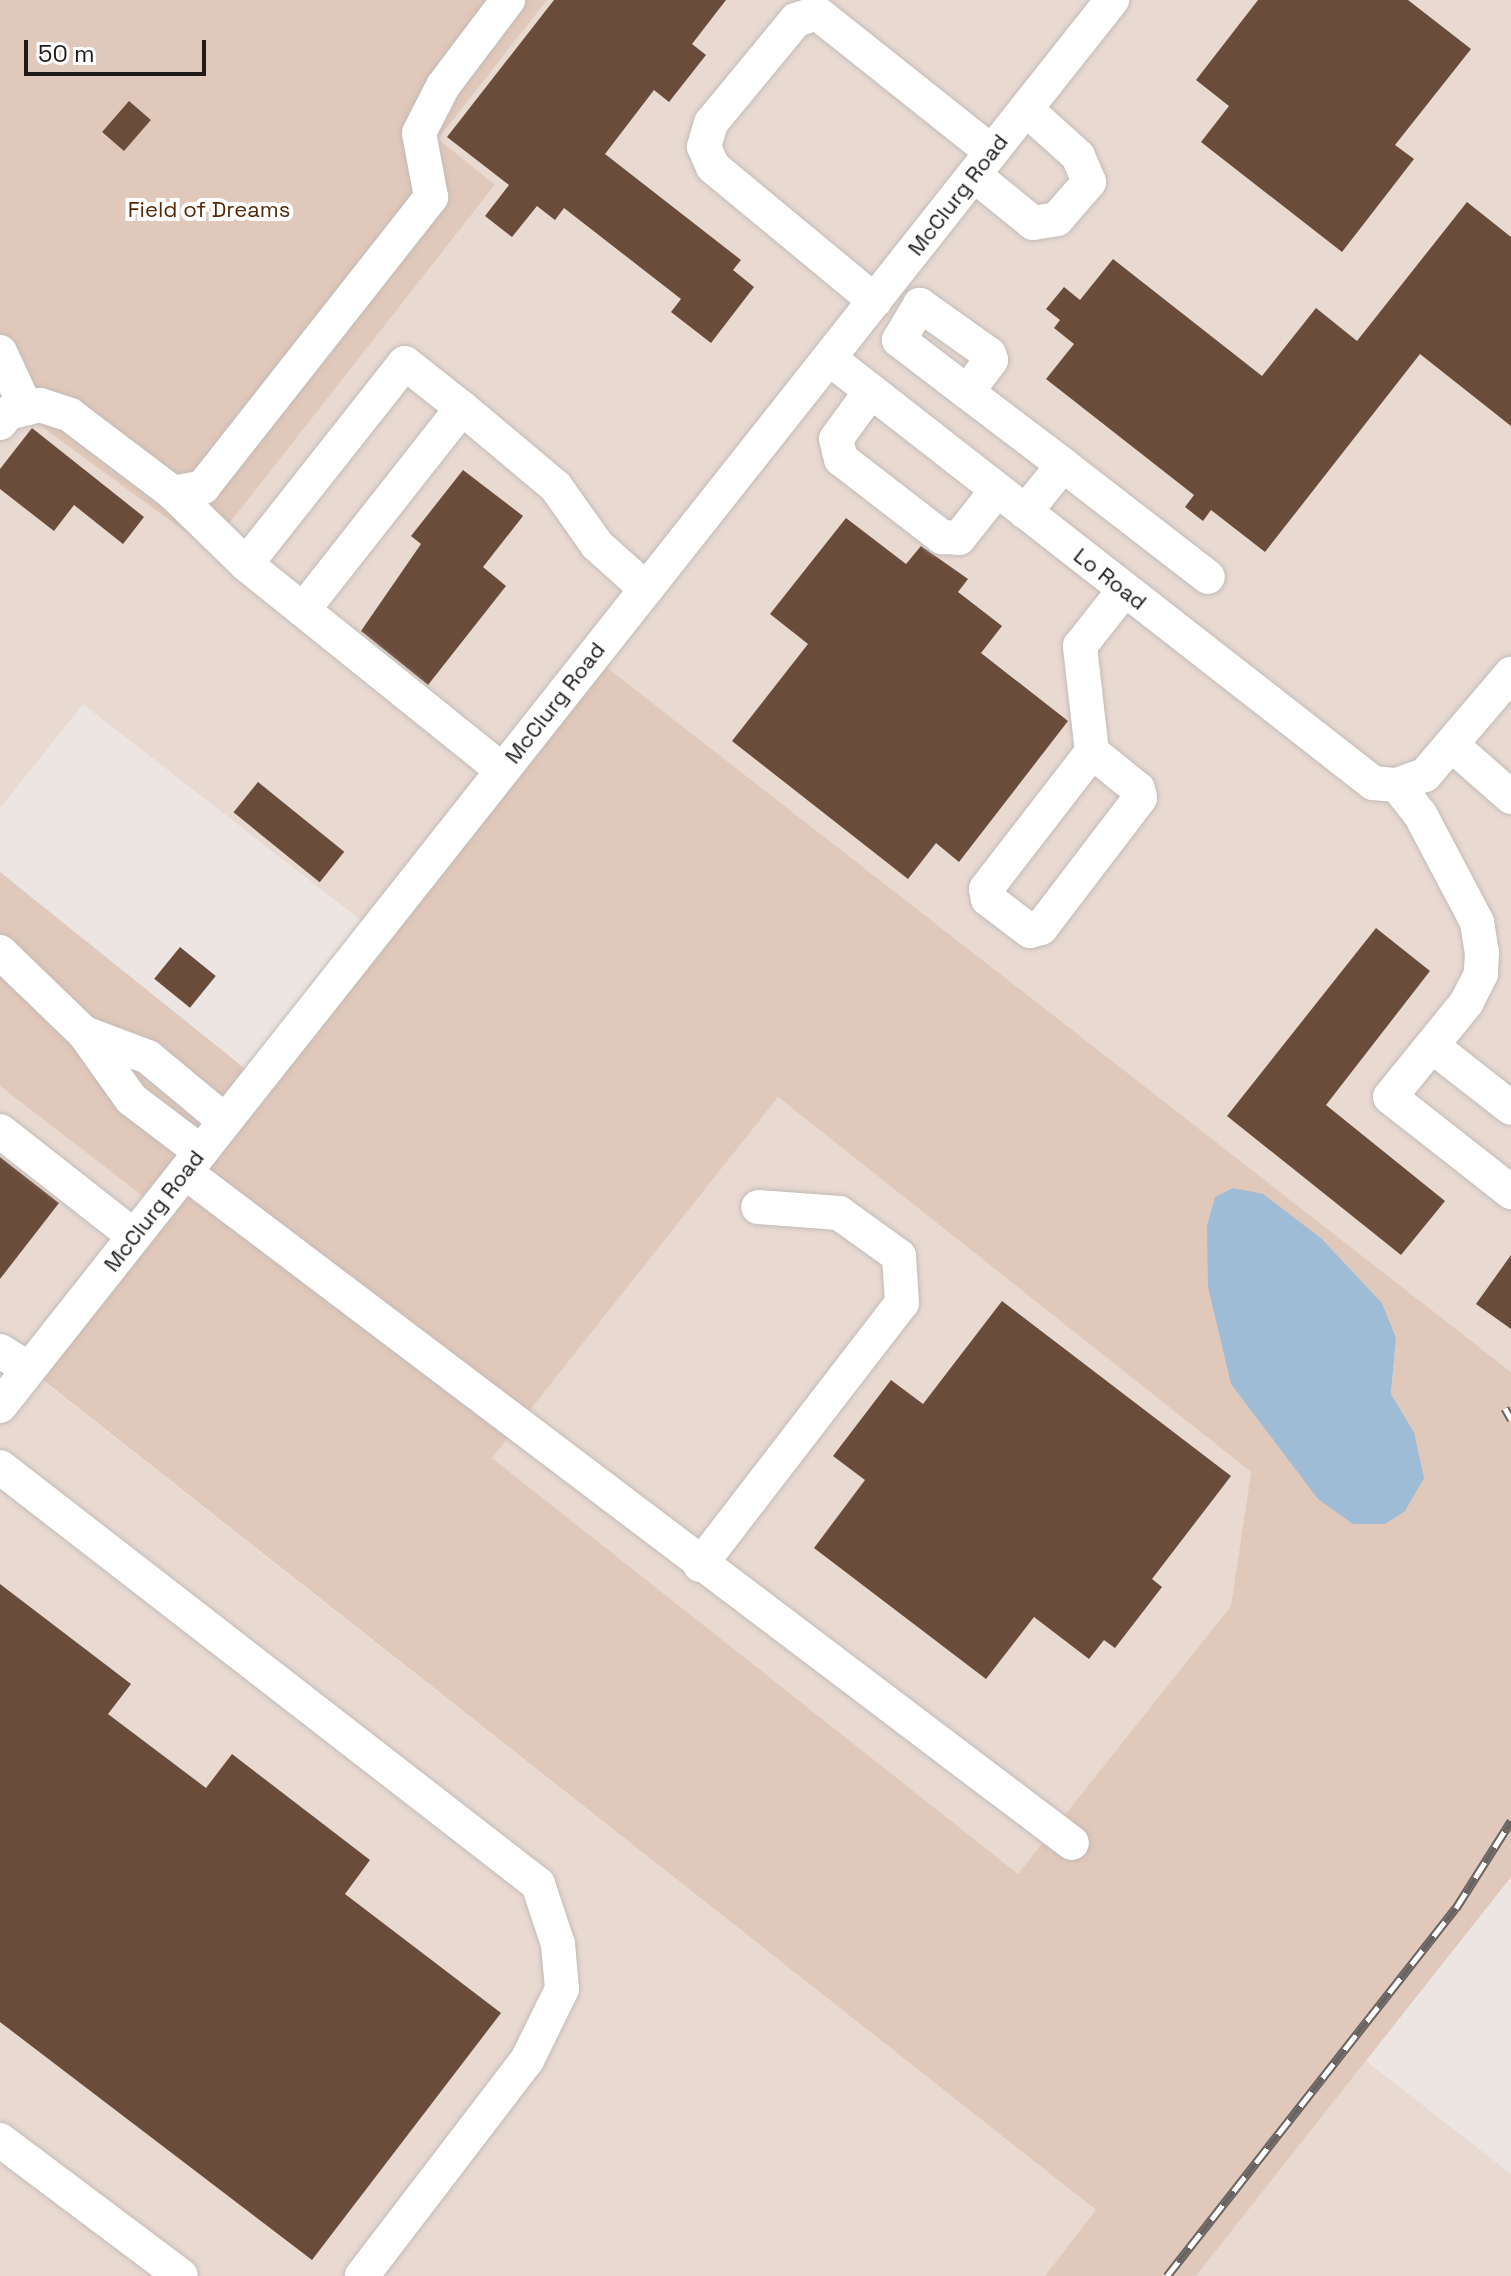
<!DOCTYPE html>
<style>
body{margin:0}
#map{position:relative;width:1511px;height:2276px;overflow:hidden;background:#ede5e1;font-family:"Space Grotesk",sans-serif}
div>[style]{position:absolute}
.built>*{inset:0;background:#e8d9d1}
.green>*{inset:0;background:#e0c8ba}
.water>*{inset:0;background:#9ebcd6}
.building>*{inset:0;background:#6a4c3b;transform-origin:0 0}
.roads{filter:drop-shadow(0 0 2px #c2bbb7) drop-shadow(0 0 2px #c2bbb7)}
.minor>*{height:34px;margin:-17px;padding:0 17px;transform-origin:17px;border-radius:17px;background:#fff}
.rail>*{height:9px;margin-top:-4.5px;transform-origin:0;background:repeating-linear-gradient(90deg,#fff 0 18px,#696462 0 36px);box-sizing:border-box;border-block:2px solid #696462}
span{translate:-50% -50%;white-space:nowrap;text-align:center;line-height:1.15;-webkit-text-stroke:8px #fff;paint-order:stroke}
.street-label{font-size:22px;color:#1e1b1a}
.park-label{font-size:22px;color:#542706}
.scale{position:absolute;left:24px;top:40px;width:182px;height:36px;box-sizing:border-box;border:4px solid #1e1b1a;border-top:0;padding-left:10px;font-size:24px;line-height:28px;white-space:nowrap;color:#1e1b1a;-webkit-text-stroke:6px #fff;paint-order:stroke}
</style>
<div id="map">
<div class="built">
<i style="clip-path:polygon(547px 0,1511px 0,1511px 1372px,592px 657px,375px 931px,83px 704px,0 808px,0 443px,23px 414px,209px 548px,495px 186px,438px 139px)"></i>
<i style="clip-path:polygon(0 1086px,157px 1207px,29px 1370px,1097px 2211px,1045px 2276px,0 2276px)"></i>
<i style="clip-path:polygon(778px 1097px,1251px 1472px,1231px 1606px,1018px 1875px,492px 1458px)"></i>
<i style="clip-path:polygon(1366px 2061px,1511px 2174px,1511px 2276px,1196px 2276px)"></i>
</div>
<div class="green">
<i style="clip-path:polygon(0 0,547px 0,438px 139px,495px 185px,209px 549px,24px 414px,0 443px)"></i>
<i style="clip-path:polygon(evenodd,592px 656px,1511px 1372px,1511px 1877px,1196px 2276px,1045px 2276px,1096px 2210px,29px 1369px,157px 1207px,0 1086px,0 872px,258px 1079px,592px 656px,778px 1097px,1251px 1472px,1231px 1606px,1018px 1874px,492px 1458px,778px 1097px,592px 656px,1233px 1188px,1322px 1239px,1382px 1303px,1396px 1336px,1391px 1394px,1414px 1432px,1233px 1188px)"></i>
</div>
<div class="water">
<i style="clip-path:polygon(1233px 1188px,1263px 1194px,1322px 1239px,1382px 1303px,1396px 1337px,1391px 1394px,1414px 1432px,1424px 1478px,1405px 1511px,1385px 1524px,1353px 1524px,1318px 1499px,1231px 1384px,1208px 1287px,1207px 1226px,1215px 1197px)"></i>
</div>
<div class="building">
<i style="clip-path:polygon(554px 0,726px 0,692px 44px,706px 55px,669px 102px,654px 90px,605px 154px,741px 260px,733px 270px,754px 287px,711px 343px,671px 312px,681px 299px,564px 208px,555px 220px,537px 206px,512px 237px,485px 216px,509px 185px,447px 137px)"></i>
<i style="clip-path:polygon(1258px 0,1408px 0,1471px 49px,1395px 145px,1414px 159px,1342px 252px,1201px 142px,1229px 106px,1196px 80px)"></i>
<i style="left:129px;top:101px;width:29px;height:41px;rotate:41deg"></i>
<i style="clip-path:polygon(1467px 202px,1511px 237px,1511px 426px,1420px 354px,1265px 552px,1211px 510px,1203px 521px,1185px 507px,1194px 495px,1046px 379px,1074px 344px,1054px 328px,1060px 320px,1046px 309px,1064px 287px,1080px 300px,1113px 259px,1262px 376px,1316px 308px,1357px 341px)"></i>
<i style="clip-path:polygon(32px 428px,144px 517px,123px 544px,74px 505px,54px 531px,0 489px,0 469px)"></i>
<i style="clip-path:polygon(463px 470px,523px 516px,483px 567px,506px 586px,428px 685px,361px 631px,421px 544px,411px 536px)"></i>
<i style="clip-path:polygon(846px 518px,906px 564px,921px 546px,968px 579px,958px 592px,1002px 626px,981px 653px,1068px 721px,959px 862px,936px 843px,908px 879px,732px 741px,808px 644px,770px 614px)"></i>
<i style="left:258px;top:782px;width:111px;height:39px;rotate:39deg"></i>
<i style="clip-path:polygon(1376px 928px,1430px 971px,1326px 1105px,1445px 1201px,1401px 1255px,1227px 1116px)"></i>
<i style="left:180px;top:947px;width:46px;height:41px;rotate:39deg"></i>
<i style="clip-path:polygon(0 1157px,59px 1203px,0 1279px)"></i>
<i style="clip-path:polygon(1511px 1255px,1511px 1329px,1476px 1304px)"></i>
<i style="clip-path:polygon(1002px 1301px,1231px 1476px,1152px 1579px,1162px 1587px,1115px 1648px,1104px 1640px,1089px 1659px,1034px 1617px,986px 1679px,814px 1548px,865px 1480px,833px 1456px,891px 1380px,923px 1404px)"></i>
<i style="clip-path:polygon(0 1584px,131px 1684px,108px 1714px,206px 1788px,232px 1754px,370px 1860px,345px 1894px,501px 2013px,312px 2260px,0 2022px)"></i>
</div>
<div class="roads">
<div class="minor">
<i style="left:974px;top:175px;width:76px;rotate:39.1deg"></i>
<i style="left:1033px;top:223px;width:24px;rotate:-9deg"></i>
<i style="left:1057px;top:219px;width:49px;rotate:-49.1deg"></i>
<i style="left:1089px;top:182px;width:28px;rotate:-113deg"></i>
<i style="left:1078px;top:156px;width:70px;rotate:-137.9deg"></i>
<i style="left:875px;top:301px;width:210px;rotate:-140.4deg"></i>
<i style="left:713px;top:167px;width:22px;rotate:-114deg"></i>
<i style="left:704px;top:147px;width:25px;rotate:-74deg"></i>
<i style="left:711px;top:123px;width:134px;rotate:-50.5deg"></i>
<i style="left:796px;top:20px;width:22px;rotate:-18deg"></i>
<i style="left:817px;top:13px;width:223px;rotate:38.5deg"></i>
<i style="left:0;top:352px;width:62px;rotate:65.1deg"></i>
<i style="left:830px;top:359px;width:689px;rotate:37.98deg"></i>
<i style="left:1373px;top:783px;width:24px;rotate:5deg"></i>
<i style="left:1397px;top:785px;width:30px;rotate:-20deg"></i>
<i style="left:1425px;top:775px;width:133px;rotate:-49.6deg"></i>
<i style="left:871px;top:391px;width:59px;rotate:126.1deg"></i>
<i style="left:836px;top:439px;width:21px;rotate:76deg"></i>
<i style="left:841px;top:459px;width:128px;rotate:37.7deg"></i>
<i style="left:942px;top:537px;width:17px;rotate:3deg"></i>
<i style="left:959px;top:538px;width:61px;rotate:-51.6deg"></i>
<i style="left:967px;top:392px;width:40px;rotate:-53deg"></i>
<i style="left:991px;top:360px;width:6px;rotate:-108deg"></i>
<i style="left:989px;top:354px;width:85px;rotate:-144.6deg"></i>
<i style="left:920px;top:305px;width:41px;rotate:121deg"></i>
<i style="left:899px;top:340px;width:86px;rotate:37.4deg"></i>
<i style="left:967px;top:392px;width:121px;rotate:37.2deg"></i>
<i style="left:1063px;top:465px;width:183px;rotate:37.7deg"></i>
<i style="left:0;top:423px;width:13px;rotate:-51deg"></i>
<i style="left:8px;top:413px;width:33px;rotate:-14deg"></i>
<i style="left:40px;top:405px;width:32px;rotate:18deg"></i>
<i style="left:70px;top:415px;width:129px;rotate:37.1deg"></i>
<i style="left:173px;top:493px;width:31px;rotate:-11deg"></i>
<i style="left:203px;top:487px;width:369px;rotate:-51.8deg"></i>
<i style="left:431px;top:197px;width:65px;rotate:-100.6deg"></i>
<i style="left:419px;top:133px;width:53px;rotate:-62.9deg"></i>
<i style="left:443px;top:86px;width:108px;rotate:-52.9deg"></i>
<i style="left:173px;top:493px;width:102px;rotate:44.2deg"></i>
<i style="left:1025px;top:512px;width:60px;rotate:-51deg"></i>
<i style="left:303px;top:610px;width:73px;rotate:-141.1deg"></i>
<i style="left:246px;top:564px;width:256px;rotate:-51.7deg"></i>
<i style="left:405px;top:363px;width:73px;rotate:38.3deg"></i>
<i style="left:1453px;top:746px;width:77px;rotate:41.3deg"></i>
<i style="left:1092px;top:752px;width:59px;rotate:38.8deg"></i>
<i style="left:1138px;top:789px;width:9px;rotate:77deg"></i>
<i style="left:1140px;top:798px;width:163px;rotate:127.3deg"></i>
<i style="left:1041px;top:928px;width:11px;rotate:165deg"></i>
<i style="left:1030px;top:931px;width:53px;rotate:-142.7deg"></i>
<i style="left:988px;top:899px;width:10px;rotate:-101deg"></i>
<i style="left:986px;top:889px;width:173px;rotate:-52.3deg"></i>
<i style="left:1092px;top:752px;width:107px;rotate:-96.5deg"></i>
<i style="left:1080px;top:646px;width:71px;rotate:-51.8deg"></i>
<i style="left:502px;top:770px;width:255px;rotate:-141.2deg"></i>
<i style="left:303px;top:610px;width:257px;rotate:-51.8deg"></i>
<i style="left:462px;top:408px;width:123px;rotate:40deg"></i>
<i style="left:556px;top:487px;width:71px;rotate:54.7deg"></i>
<i style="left:597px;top:545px;width:66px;rotate:41.9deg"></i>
<i style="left:1397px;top:785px;width:37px;rotate:52deg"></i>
<i style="left:1420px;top:814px;width:122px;rotate:62.2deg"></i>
<i style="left:1477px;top:922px;width:30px;rotate:81deg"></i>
<i style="left:1482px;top:952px;width:22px;rotate:93deg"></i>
<i style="left:1481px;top:974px;width:31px;rotate:117deg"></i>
<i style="left:1467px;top:1002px;width:122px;rotate:129deg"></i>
<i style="left:1390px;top:1097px;width:154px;rotate:38.1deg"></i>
<i style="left:0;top:952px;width:117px;rotate:44deg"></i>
<i style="left:84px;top:1033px;width:81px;rotate:54.5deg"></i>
<i style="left:131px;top:1099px;width:88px;rotate:37.1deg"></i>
<i style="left:84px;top:1033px;width:68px;rotate:20.6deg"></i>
<i style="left:148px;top:1057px;width:100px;rotate:39.7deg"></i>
<i style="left:1432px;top:1046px;width:100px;rotate:38.1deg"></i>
<i style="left:0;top:1131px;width:170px;rotate:38.1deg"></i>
<i style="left:185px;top:1172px;width:1112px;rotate:37.11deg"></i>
<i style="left:0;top:1351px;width:34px;rotate:32deg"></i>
<i style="left:0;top:1406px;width:1793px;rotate:-51.66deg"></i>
<i style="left:0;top:1467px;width:681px;rotate:37.78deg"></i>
<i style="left:538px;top:1884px;width:63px;rotate:71.6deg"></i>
<i style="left:558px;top:1944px;width:45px;rotate:84.9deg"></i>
<i style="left:562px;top:1989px;width:79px;rotate:116.2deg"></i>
<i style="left:527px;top:2060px;width:272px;rotate:127.4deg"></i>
<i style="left:700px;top:1565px;width:331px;rotate:-52.4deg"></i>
<i style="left:902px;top:1303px;width:47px;rotate:-93.7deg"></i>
<i style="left:899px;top:1256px;width:74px;rotate:-144.4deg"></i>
<i style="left:839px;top:1213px;width:81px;rotate:-175.8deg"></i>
<i style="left:0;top:2140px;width:226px;rotate:36.9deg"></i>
</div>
</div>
<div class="rail">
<i style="left:1505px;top:1408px;width:13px;rotate:61deg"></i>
<i style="left:1167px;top:2276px;width:468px;rotate:-51.9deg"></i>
<i style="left:1456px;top:1908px;width:103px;rotate:-57.7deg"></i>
</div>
<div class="street-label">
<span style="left:958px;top:195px;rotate:-52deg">McClurg Road</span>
<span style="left:1110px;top:579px;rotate:38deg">Lo Road</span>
<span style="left:555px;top:703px;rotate:-52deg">McClurg Road</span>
<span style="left:154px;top:1211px;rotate:-52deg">McClurg Road</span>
</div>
<div class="park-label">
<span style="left:209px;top:210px">Field of Dreams</span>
</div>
<div class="scale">50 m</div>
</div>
